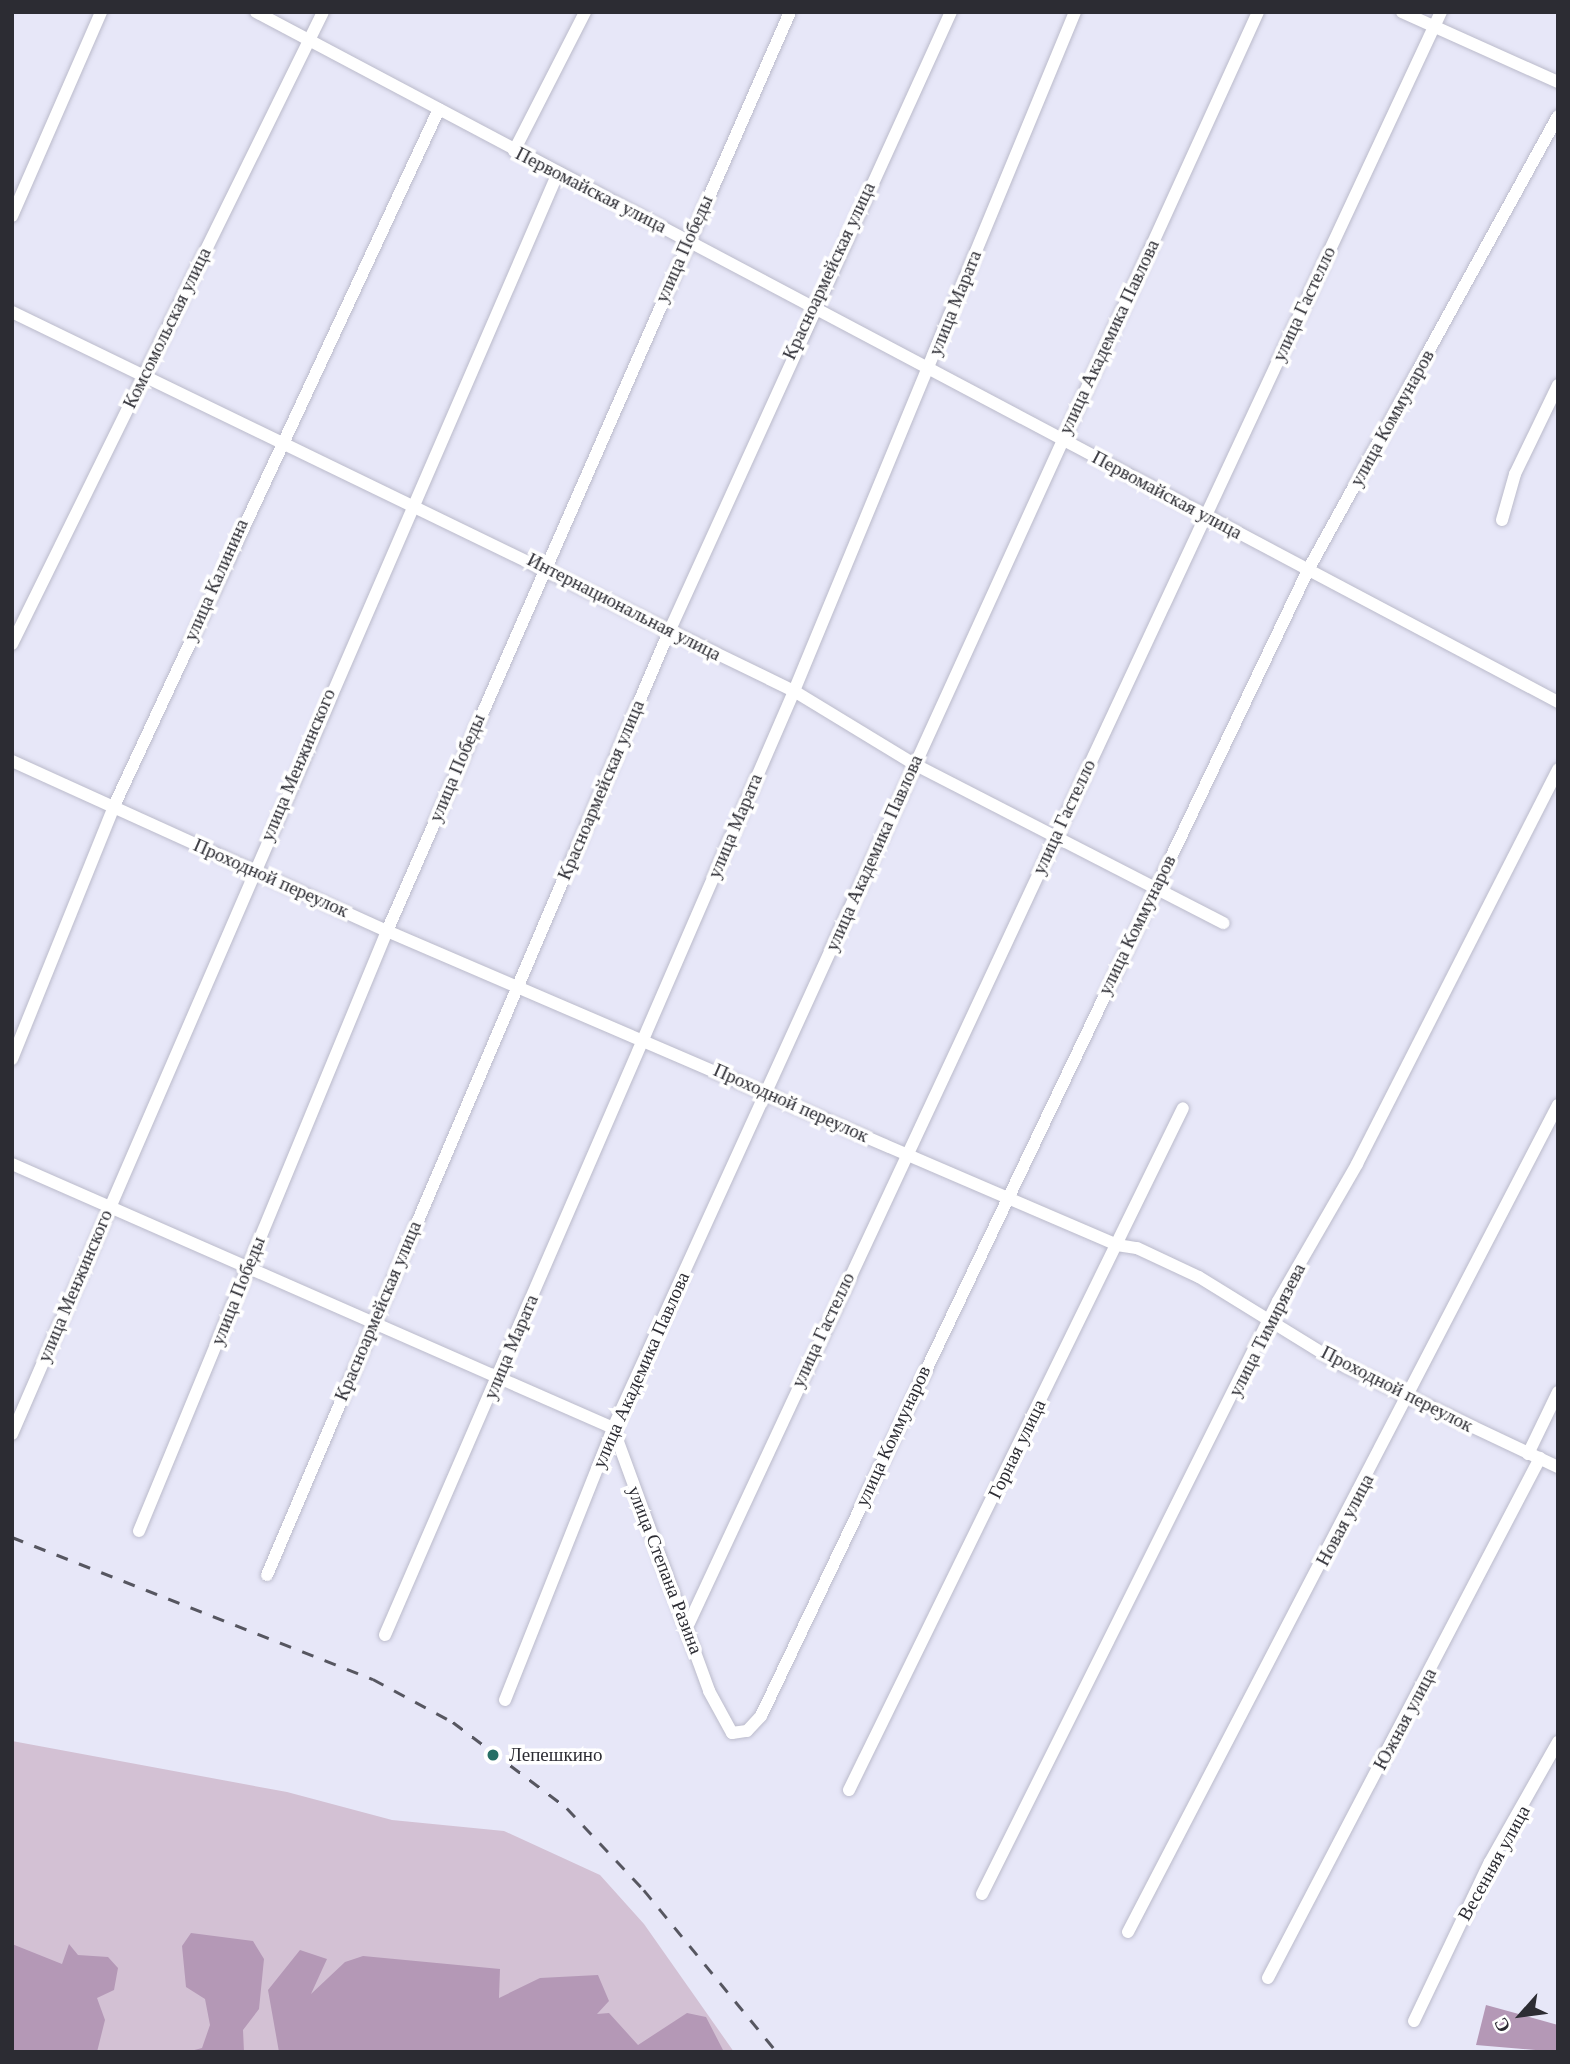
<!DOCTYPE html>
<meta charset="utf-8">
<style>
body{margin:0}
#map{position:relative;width:1570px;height:2064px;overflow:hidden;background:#e7e7f8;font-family:"Times New Roman",serif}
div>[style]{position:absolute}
.green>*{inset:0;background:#d3c1d4}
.forest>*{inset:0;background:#b498b6}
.roads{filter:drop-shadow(0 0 2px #bbbbcb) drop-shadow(0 0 2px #bbbbcb)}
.minor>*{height:12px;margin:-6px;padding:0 6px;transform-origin:6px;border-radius:6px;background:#fff}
.rail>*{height:2.5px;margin-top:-1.25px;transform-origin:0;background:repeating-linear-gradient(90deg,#565660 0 12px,transparent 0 24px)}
.dots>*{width:19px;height:19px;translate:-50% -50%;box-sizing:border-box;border:4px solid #fff;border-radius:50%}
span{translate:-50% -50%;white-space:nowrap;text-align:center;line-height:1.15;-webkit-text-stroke:7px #fff;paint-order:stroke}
.street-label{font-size:19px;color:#2c2c33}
.poi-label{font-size:19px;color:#2c2c33}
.left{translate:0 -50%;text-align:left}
.frame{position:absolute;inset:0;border:14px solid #2c2c33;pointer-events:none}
.north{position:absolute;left:1486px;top:1980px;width:70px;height:70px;-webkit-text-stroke:5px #fff;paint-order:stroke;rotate:242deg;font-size:19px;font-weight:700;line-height:28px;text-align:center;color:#2c2c33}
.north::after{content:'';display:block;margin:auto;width:24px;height:32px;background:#2c2c33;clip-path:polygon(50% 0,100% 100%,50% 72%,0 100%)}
</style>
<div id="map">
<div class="green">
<i style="clip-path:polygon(12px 1741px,287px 1792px,392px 1820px,504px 1831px,600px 1875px,644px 1924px,734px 2052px,12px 2052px)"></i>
</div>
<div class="forest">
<i style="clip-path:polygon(191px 1933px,253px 1941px,264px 1959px,259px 2009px,243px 2030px,244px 2052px,187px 2052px,202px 2048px,210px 2025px,205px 1999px,186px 1987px,182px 1946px)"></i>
<i style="clip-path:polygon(12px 1944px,62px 1964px,69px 1944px,78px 1955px,108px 1957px,118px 1968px,114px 1990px,97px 1998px,105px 2020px,97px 2052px,12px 2052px)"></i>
<i style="clip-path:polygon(300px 1950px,327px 1959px,311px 1994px,345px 1962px,363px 1956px,500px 1969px,499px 1998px,540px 1978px,598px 1975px,609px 2001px,597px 2014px,609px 2013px,638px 2045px,687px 2013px,706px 2017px,724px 2052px,279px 2052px,268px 1990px)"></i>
<i style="clip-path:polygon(1486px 2005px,1558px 2025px,1558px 2052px,1476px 2045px)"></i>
</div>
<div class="roads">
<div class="minor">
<i style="left:256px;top:12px;width:1474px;rotate:27.92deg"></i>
<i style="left:1402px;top:12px;width:171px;rotate:24.2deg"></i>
<i style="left:514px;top:151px;width:156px;rotate:-62.9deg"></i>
<i style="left:12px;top:216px;width:223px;rotate:-66.4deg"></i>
<i style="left:12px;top:312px;width:869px;rotate:25.86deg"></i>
<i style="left:794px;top:691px;width:140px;rotate:31.3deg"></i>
<i style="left:914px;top:764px;width:348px;rotate:27.2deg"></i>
<i style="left:1502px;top:520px;width:48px;rotate:-74.2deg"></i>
<i style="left:1515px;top:474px;width:99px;rotate:-64.2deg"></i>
<i style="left:12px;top:644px;width:704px;rotate:-63.8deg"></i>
<i style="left:12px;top:761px;width:412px;rotate:24.4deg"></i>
<i style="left:387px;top:931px;width:795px;rotate:23.27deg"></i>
<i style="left:1117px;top:1245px;width:20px;rotate:9deg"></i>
<i style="left:1137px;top:1248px;width:68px;rotate:25.1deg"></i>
<i style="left:1199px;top:1277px;width:166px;rotate:31.7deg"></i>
<i style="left:1340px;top:1364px;width:241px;rotate:25.3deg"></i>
<i style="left:12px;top:1059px;width:273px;rotate:-68deg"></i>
<i style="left:114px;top:806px;width:769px;rotate:-65deg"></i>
<i style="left:12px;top:1164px;width:656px;rotate:23.71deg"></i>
<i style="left:613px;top:1428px;width:280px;rotate:69.9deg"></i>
<i style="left:709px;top:1691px;width:48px;rotate:61.3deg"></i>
<i style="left:732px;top:1733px;width:15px;rotate:-8deg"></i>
<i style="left:747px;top:1731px;width:21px;rotate:-47deg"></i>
<i style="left:761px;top:1716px;width:1270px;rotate:-64.48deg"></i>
<i style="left:1308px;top:570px;width:518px;rotate:-61.16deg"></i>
<i style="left:12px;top:1434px;width:1372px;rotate:-66.59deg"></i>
<i style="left:1528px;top:1454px;width:69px;rotate:-64.2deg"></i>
<i style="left:139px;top:1531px;width:649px;rotate:-67.54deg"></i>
<i style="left:387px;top:931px;width:1003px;rotate:-66.32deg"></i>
<i style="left:267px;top:1575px;width:1023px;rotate:-66.92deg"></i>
<i style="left:668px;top:634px;width:683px;rotate:-65.54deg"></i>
<i style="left:689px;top:1623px;width:1778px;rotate:-64.98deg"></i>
<i style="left:385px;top:1635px;width:1029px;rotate:-66.57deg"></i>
<i style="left:794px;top:691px;width:735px;rotate:-67.52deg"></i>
<i style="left:505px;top:1700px;width:293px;rotate:-68.3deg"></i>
<i style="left:613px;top:1428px;width:1556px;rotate:-65.51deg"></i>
<i style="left:849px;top:1790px;width:759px;rotate:-63.91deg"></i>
<i style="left:982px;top:1894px;width:663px;rotate:-63.47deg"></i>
<i style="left:1278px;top:1301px;width:158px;rotate:-60deg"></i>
<i style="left:1357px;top:1164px;width:443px;rotate:-63deg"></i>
<i style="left:1128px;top:1932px;width:932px;rotate:-62.53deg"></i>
<i style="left:1268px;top:1978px;width:587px;rotate:-62.39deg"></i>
<i style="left:1414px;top:2021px;width:176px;rotate:-64.5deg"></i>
<i style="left:1490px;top:1862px;width:138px;rotate:-60.5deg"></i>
</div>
</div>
<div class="rail">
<i style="left:12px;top:1537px;width:388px;rotate:21.5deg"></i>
<i style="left:373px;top:1679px;width:91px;rotate:28.3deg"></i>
<i style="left:453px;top:1722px;width:143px;rotate:37deg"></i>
<i style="left:567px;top:1808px;width:112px;rotate:46.8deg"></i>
<i style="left:644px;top:1890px;width:210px;rotate:50.6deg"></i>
</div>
<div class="dots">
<i style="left:493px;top:1755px;background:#266f66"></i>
</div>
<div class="street-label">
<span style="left:591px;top:190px;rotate:27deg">Первомайская улица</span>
<span style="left:684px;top:249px;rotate:-66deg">улица Победы</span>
<span style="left:829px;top:271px;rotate:-65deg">Красноармейская улица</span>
<span style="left:955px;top:303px;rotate:-68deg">улица Марата</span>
<span style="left:1304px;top:304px;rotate:-65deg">улица Гастелло</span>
<span style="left:167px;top:328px;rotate:-64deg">Комсомольская улица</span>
<span style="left:1109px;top:337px;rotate:-65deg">улица Академика Павлова</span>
<span style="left:1392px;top:418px;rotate:-61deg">улица Коммунаров</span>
<span style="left:1167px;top:495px;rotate:28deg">Первомайская улица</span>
<span style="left:216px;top:580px;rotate:-66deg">улица Калинина</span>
<span style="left:624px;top:607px;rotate:27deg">Интернациональная улица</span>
<span style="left:298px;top:765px;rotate:-67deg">улица Менжинского</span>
<span style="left:457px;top:768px;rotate:-67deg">улица Победы</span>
<span style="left:601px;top:790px;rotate:-67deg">Красноармейская улица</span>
<span style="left:1064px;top:817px;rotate:-65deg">улица Гастелло</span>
<span style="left:735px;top:826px;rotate:-67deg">улица Марата</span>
<span style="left:874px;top:853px;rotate:-66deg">улица Академика Павлова</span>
<span style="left:271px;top:878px;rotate:24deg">Проходной переулок</span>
<span style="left:1137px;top:925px;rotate:-64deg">улица Коммунаров</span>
<span style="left:791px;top:1103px;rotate:24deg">Проходной переулок</span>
<span style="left:75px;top:1286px;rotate:-67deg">улица Менжинского</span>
<span style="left:238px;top:1291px;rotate:-68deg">улица Победы</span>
<span style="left:378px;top:1311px;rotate:-67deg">Красноармейская улица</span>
<span style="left:823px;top:1330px;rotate:-65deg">улица Гастелло</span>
<span style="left:1267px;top:1330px;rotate:-63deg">улица Тимирязева</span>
<span style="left:511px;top:1347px;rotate:-67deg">улица Марата</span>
<span style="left:641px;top:1370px;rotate:-66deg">улица Академика Павлова</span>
<span style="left:1397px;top:1389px;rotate:27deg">Проходной переулок</span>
<span style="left:893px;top:1436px;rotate:-65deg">улица Коммунаров</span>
<span style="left:1017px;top:1449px;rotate:-64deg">Горная улица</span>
<span style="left:1345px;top:1520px;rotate:-62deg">Новая улица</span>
<span style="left:665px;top:1570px;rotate:69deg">улица Степана Разина</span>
<span style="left:1405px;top:1719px;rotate:-62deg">Южная улица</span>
<span style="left:1494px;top:1863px;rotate:-61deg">Весенняя улица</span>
</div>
<div class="poi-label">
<span class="left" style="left:509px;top:1755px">Лепешкино</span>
</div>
<div class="frame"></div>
<div class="north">С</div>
</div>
